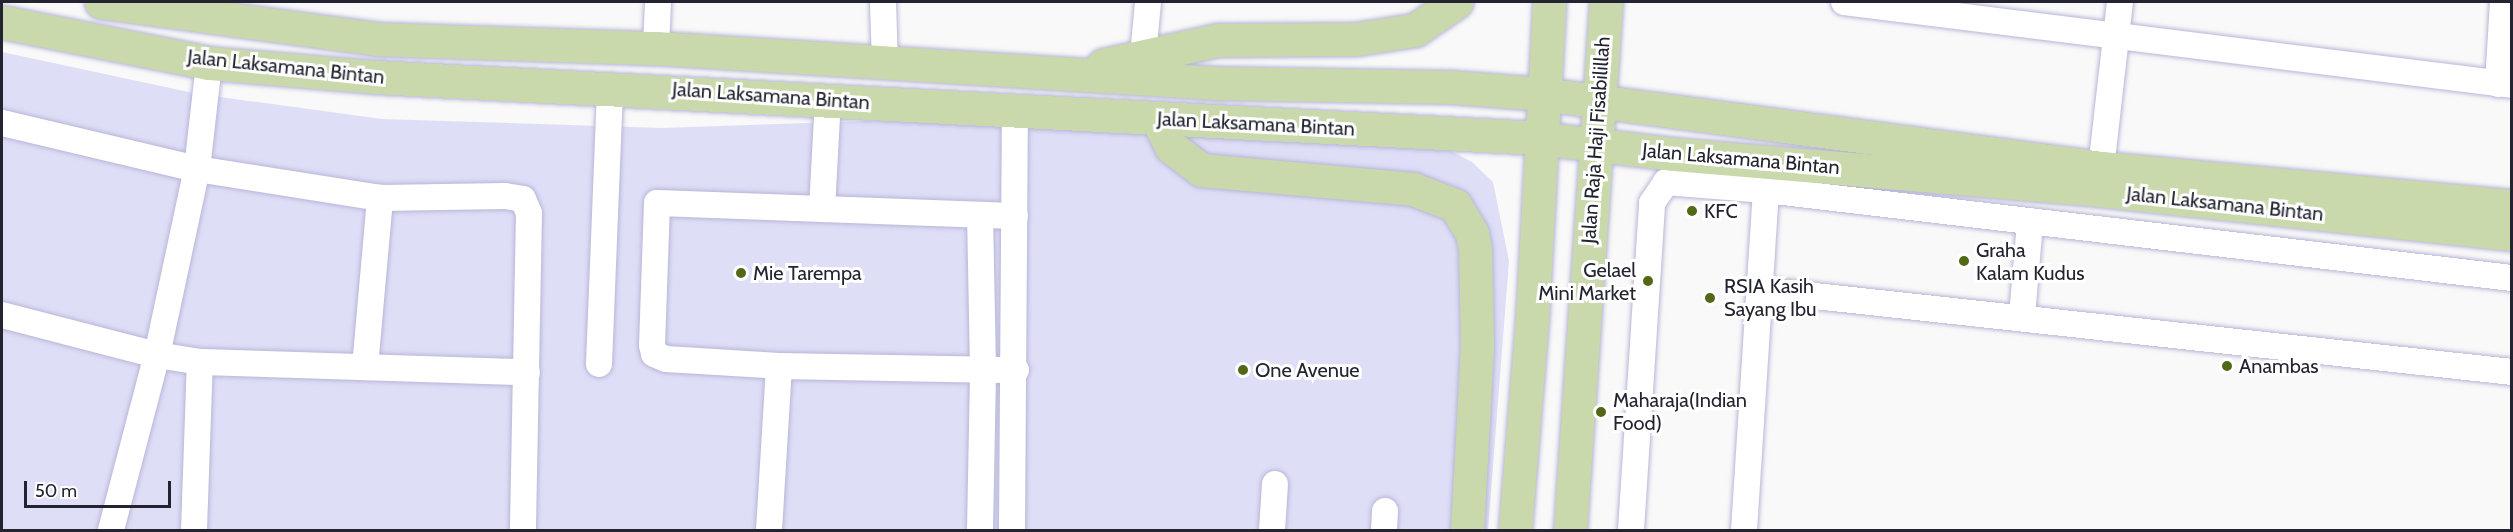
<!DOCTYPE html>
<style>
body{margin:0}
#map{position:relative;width:2513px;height:532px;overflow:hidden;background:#f9f9f9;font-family:Cabin,sans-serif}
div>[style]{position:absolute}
.green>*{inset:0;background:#dfdef7}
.roads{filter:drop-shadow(0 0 2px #b7b6d8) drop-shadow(0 0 2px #b7b6d8)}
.minor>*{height:26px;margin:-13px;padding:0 13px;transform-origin:13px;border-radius:13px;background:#fff}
.major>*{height:33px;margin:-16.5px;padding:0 16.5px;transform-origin:16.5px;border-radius:16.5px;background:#cad9ac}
.dots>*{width:16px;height:16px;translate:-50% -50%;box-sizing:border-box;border:3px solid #fff;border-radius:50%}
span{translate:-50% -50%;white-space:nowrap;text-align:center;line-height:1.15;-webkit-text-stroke:6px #fff;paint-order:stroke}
.street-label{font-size:20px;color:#242431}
.poi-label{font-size:20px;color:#242431}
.left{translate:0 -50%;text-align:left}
.right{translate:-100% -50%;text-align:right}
.frame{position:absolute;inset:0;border:3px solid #242431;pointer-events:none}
.scale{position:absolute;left:24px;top:481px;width:147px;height:27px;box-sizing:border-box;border:3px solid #242431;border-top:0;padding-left:8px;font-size:18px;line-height:21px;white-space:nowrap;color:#242431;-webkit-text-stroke:4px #fff;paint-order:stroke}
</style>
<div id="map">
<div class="green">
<i style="clip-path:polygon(2px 52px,198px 94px,382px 119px,662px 128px,1015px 116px,1398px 123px,1472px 162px,1493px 182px,1509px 261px,1488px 530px,2px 530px)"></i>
</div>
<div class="roads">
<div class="minor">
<i style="left:883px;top:2px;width:62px;rotate:88.2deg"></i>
<i style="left:1844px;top:2px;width:673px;rotate:7.08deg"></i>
<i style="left:656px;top:48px;width:46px;rotate:-87.5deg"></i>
<i style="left:1143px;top:56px;width:54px;rotate:-84.7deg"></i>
<i style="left:2498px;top:84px;width:82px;rotate:-86.5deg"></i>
<i style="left:2px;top:123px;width:200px;rotate:13.3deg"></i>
<i style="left:197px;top:169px;width:185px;rotate:9deg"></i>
<i style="left:380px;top:198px;width:125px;rotate:-0.9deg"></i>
<i style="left:505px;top:196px;width:18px;rotate:9deg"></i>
<i style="left:523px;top:199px;width:15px;rotate:67deg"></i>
<i style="left:529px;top:213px;width:317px;rotate:91.1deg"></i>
<i style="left:2099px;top:186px;width:185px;rotate:-83.5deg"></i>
<i style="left:822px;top:209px;width:110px;rotate:-86.9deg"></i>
<i style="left:1015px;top:216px;width:358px;rotate:-177.9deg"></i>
<i style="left:657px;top:203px;width:142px;rotate:92deg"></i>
<i style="left:652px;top:345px;width:9px;rotate:77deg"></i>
<i style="left:654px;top:354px;width:13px;rotate:23deg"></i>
<i style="left:666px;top:359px;width:113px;rotate:3.5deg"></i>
<i style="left:779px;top:366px;width:237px;rotate:1deg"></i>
<i style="left:1760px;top:290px;width:756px;rotate:6.22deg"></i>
<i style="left:2px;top:315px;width:160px;rotate:14.5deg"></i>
<i style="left:157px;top:355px;width:44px;rotate:9.2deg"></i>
<i style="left:200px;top:362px;width:327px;rotate:1.8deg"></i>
<i style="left:2022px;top:316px;width:93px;rotate:-85.1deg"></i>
<i style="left:599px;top:364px;width:277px;rotate:-87.7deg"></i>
<i style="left:365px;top:367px;width:170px;rotate:-84.9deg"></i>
<i style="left:111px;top:530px;width:181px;rotate:-75.3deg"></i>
<i style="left:157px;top:355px;width:190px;rotate:-77.9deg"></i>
<i style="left:197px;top:169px;width:107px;rotate:-83.5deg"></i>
<i style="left:194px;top:530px;width:168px;rotate:-88deg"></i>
<i style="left:769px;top:530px;width:164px;rotate:-86.5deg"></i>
<i style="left:980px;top:530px;width:161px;rotate:-88.9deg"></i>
<i style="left:983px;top:369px;width:154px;rotate:-91.1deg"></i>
<i style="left:1012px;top:530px;width:418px;rotate:-89.6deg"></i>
<i style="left:1272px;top:530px;width:46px;rotate:-86.3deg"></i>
<i style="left:1384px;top:530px;width:19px;rotate:-87deg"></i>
<i style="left:1631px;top:530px;width:328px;rotate:-86.3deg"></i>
<i style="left:1652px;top:203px;width:25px;rotate:-56deg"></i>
<i style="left:1666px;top:182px;width:100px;rotate:4.6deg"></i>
<i style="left:1766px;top:190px;width:751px;rotate:6.73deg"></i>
<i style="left:1744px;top:530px;width:341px;rotate:-86.3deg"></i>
</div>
<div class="major">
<i style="left:101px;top:2px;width:279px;rotate:7.6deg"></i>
<i style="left:378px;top:39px;width:278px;rotate:1.9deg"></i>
<i style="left:656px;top:48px;width:561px;rotate:3.58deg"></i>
<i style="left:1216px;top:83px;width:236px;rotate:1deg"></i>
<i style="left:1452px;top:87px;width:91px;rotate:4.4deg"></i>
<i style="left:1543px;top:94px;width:563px;rotate:7.55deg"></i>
<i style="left:2101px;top:168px;width:413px;rotate:5.3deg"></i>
<i style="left:2px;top:22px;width:211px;rotate:11.2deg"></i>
<i style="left:209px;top:63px;width:167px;rotate:4.8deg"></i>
<i style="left:375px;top:77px;width:1166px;rotate:3deg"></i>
<i style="left:1539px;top:138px;width:135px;rotate:6.8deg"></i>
<i style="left:1673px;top:154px;width:428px;rotate:4.8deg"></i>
<i style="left:2099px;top:190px;width:415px;rotate:6.1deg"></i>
<i style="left:1103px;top:65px;width:118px;rotate:-12.3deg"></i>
<i style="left:1218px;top:40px;width:138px;rotate:-0.4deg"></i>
<i style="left:1356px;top:39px;width:60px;rotate:-8.7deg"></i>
<i style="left:1415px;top:30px;width:50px;rotate:-34.3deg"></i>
<i style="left:1157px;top:119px;width:31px;rotate:63deg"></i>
<i style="left:1171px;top:147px;width:38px;rotate:37deg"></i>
<i style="left:1201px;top:170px;width:213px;rotate:5.1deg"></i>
<i style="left:1413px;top:189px;width:45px;rotate:20.9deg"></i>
<i style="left:1455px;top:205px;width:33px;rotate:59deg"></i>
<i style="left:1472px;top:233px;width:15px;rotate:79deg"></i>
<i style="left:1475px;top:248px;width:98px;rotate:88.8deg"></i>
<i style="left:1477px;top:346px;width:184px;rotate:93.1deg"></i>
<i style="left:1515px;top:530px;width:211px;rotate:-85.4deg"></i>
<i style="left:1532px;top:320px;width:318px;rotate:-86.9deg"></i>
<i style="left:1570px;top:530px;width:529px;rotate:-86.1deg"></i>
</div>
</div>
<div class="dots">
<i style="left:1692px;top:211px;background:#536816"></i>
<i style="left:1964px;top:261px;background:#536816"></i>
<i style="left:741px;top:273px;background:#536816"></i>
<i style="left:1648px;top:281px;background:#536816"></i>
<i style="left:1710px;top:298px;background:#536816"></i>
<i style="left:2227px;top:366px;background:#536816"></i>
<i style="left:1243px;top:370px;background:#536816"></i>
<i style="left:1601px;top:412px;background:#536816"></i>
</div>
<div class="street-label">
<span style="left:286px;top:67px;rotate:6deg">Jalan Laksamana Bintan</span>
<span style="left:771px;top:96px;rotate:4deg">Jalan Laksamana Bintan</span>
<span style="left:1256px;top:124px;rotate:3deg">Jalan Laksamana Bintan</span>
<span style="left:1596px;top:140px;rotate:-86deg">Jalan Raja Haji Fisabilillah</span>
<span style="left:1741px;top:159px;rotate:5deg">Jalan Laksamana Bintan</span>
<span style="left:2225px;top:204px;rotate:6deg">Jalan Laksamana Bintan</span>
</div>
<div class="poi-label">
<span class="left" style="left:1704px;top:211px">KFC</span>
<span class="left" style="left:1976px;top:262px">Graha<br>Kalam Kudus</span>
<span class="right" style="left:1636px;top:282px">Gelael<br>Mini Market</span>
<span class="left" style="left:753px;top:273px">Mie Tarempa</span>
<span class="left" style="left:1724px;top:298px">RSIA Kasih<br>Sayang Ibu</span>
<span class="left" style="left:2239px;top:366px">Anambas</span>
<span class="left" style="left:1255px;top:370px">One Avenue</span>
<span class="left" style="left:1613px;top:412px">Maharaja(Indian<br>Food)</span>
</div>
<div class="frame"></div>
<div class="scale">50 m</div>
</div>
